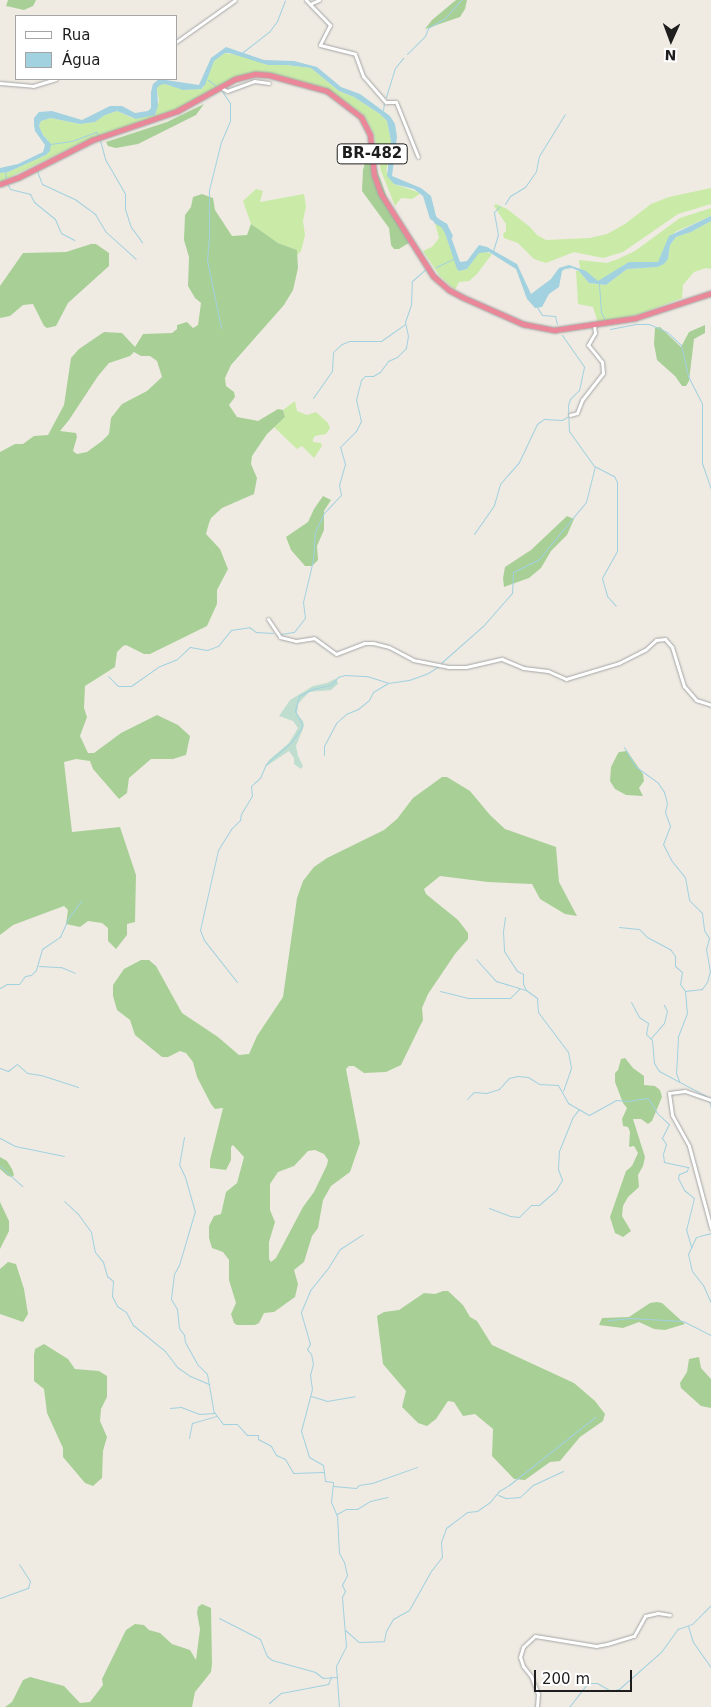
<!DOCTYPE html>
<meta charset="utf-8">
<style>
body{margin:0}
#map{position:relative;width:711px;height:1707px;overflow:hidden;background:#efebe3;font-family:"DejaVu Sans",sans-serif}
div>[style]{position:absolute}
.grass>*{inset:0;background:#c9eba7}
.forest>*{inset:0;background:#a8d096}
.wetland>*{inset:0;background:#bfded0}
.water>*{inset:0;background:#a2d1df}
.stream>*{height:1px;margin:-0.5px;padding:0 0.5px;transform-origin:0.5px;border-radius:0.5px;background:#a2d1df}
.river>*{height:5.5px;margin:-2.75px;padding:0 2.75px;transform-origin:2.75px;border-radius:2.75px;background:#a2d1df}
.roads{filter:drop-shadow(0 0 1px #a5a5a5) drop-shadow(0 0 1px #a5a5a5)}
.minor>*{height:3px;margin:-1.5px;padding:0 1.5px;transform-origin:1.5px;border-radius:1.5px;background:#fff}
.highway>*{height:5px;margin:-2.5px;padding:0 2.5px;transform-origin:2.5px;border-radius:2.5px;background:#ea889a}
span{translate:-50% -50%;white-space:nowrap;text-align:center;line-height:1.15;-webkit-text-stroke:4px #fff;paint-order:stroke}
.shield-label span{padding:1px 4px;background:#fff;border:1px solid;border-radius:4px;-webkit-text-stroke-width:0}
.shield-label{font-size:15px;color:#1e1e1e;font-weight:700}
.legend{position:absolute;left:15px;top:15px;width:162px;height:65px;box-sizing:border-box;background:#fff;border:1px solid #a5a5a5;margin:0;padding:6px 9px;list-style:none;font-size:15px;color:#1e1e1e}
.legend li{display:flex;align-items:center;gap:10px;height:25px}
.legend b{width:25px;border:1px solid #a5a5a5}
.north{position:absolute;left:646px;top:15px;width:50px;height:50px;-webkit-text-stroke:4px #fff;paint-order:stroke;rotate:182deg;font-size:14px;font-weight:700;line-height:20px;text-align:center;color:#1e1e1e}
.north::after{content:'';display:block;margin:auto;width:18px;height:22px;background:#1e1e1e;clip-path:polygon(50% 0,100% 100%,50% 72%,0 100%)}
.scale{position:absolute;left:534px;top:1670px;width:98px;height:22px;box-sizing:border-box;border:2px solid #1e1e1e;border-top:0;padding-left:6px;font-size:15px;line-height:18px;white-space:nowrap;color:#1e1e1e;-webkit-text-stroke:4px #fff;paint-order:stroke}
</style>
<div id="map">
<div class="grass">
<i style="clip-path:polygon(225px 53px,248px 57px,268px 65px,287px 65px,311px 68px,339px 91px,354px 97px,380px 114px,387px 121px,391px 141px,391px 153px,386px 170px,394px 184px,421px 193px,412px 199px,401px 198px,395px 206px,381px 171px,374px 134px,364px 115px,326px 88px,278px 75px,247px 74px,183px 108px,85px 141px,0 182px,0 173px,8px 172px,46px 155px,48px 140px,43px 135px,39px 126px,41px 121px,51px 118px,80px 124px,95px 122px,105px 115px,117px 111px,132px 118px,155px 115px,159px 101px,157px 88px,160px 84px,165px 84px,185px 90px,203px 88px,214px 61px)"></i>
<i style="clip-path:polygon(711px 188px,711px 204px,678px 214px,623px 252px,603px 258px,574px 252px,546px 263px,534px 259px,518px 243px,504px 238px,503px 234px,506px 231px,506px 224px,494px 206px,496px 204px,507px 209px,530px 227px,537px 235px,546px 240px,590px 238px,607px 234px,625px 224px,651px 204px,669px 197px)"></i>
<i style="clip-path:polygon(256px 189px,263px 191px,260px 202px,304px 194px,306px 206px,303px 221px,305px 235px,301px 251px,297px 255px,297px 250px,278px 243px,251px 224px,243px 201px)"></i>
<i style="clip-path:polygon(711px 208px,711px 216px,675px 232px,658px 262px,629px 262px,600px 281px,596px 281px,580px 269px,579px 260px,607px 263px,618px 259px,635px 251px,680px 218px)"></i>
<i style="clip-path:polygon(711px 221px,711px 269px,706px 268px,694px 272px,683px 285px,682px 298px,640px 314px,598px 323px,593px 307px,578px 304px,576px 271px,579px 271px,589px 283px,606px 285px,627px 269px,657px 267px,668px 259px,670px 245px,676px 237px,691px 232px)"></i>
<i style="clip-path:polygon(435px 223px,443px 227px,445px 233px,459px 271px,467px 269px,479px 252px,484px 251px,492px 254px,477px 274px,469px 281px,459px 282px,455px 290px,440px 276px,423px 251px,432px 247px,439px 238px)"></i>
<i style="clip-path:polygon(295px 401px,297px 411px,307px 415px,316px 412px,328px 423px,330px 428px,326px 434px,315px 436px,313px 439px,313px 442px,321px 443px,322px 446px,314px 458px,302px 446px,297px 449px,274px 427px,285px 417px,283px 410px)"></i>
</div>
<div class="forest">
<i style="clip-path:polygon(8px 0,36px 0,33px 6px,24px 10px,6px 6px)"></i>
<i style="clip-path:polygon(456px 0,467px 0,465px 9px,460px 17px,425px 29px,432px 20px)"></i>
<i style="clip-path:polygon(204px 104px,196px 115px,138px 144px,116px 148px,108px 146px,106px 142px,167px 122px)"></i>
<i style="clip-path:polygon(369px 148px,390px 206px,412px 241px,399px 249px,394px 249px,391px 245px,389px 228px,362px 191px,363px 170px)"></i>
<i style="clip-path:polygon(evenodd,202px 194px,213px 198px,215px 210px,232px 236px,247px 235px,251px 224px,278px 243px,297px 250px,298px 268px,293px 290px,284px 305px,231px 365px,225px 378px,226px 386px,234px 392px,235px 397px,229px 405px,237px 417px,258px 421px,278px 409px,283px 410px,285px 417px,267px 434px,252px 456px,251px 464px,257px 478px,254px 494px,222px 508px,211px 518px,209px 523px,206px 534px,220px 549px,228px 569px,217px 590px,217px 604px,207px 626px,150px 654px,144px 654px,126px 645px,123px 646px,117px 652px,115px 667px,85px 686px,84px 708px,87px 717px,80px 736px,88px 753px,94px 753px,121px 733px,157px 715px,178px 725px,190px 736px,186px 755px,173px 759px,151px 759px,129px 778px,127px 793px,119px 799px,93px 769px,90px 761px,76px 759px,64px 762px,72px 832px,120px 827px,136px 875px,135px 922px,127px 924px,127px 935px,116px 949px,108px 941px,108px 928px,102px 923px,88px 921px,80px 927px,66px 924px,68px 910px,64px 906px,13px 925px,0 935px,0 452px,15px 444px,23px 444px,34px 436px,48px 435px,64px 405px,71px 358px,79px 349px,104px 332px,122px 333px,135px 347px,143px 334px,172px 333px,177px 329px,177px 325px,187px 322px,193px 328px,198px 325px,201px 303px,195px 298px,188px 286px,189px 257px,184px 240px,185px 215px,191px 207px,193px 197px,202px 194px,134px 352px,141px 356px,150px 356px,157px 361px,162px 377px,147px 391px,122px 404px,111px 418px,109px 434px,102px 441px,87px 452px,77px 454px,73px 451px,77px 437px,76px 433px,60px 431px,69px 420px,98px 376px,109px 363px,130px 356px,134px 352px)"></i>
<i style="clip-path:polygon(91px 244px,96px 244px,109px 253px,109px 266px,68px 303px,56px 326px,47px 328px,44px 326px,33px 304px,23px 305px,10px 316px,0 318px,0 286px,23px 253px,66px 252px)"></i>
<i style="clip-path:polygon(705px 325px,705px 333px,694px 339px,689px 381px,686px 386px,682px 386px,675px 376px,657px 360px,654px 344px,655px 328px,660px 327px,681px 347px,689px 332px)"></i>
<i style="clip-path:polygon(323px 496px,331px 500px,324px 511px,324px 530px,317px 546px,318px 560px,312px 566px,305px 566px,291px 550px,286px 537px,308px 522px,314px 509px)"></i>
<i style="clip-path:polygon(567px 516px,574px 519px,567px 535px,551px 551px,541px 568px,529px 578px,504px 587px,503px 578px,505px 567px,531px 550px)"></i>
<i style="clip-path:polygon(627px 751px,643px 774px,644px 781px,639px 788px,643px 796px,626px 795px,615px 789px,610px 781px,611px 767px,617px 755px,619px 752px)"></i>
<i style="clip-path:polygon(evenodd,442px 777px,447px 777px,470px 791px,490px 815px,505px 829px,556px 847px,559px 882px,577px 916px,565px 914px,540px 899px,532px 884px,488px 882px,440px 876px,424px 889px,426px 894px,458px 920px,468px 933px,468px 939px,455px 954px,428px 994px,422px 1008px,423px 1020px,401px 1065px,386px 1072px,364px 1073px,354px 1066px,349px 1066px,346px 1069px,360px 1143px,350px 1172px,331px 1186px,323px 1200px,318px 1228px,312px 1236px,304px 1262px,294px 1270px,298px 1284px,295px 1297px,274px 1312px,264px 1313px,259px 1323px,255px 1325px,237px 1325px,234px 1323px,231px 1314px,236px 1303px,229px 1280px,229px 1260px,223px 1252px,212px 1248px,209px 1238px,209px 1226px,214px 1216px,221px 1214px,226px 1192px,237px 1183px,244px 1157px,233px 1145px,231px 1147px,231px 1160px,226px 1170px,210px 1168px,210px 1160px,223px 1108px,215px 1109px,211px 1104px,197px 1077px,193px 1062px,186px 1053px,180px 1051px,168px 1057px,162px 1057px,135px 1035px,130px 1020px,117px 1010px,113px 996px,113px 985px,124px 969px,141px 960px,149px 960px,156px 966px,182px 1013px,218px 1037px,239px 1055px,249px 1054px,257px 1036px,283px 997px,297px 898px,303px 881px,314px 867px,327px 858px,384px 830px,397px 819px,413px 798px,442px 777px,315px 1150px,324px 1154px,328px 1160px,327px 1165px,314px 1192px,303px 1207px,276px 1258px,271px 1262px,269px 1259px,269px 1242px,275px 1222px,270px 1210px,270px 1184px,278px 1172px,294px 1166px,308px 1151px,315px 1150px)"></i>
<i style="clip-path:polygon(625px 1058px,633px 1068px,644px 1076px,644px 1085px,655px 1086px,660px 1090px,662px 1097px,652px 1121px,648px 1124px,641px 1119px,633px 1119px,645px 1157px,643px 1166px,638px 1175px,639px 1187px,628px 1197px,623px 1206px,622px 1216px,631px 1231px,623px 1237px,615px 1233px,610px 1217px,626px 1171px,632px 1166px,638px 1153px,634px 1146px,629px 1147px,630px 1132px,628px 1127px,623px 1126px,622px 1119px,627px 1108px,623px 1103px,615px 1082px,615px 1073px,618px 1070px,621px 1059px)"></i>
<i style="clip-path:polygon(0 1157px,7px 1161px,12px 1169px,14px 1175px,12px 1177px,8px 1176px,0 1169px)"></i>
<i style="clip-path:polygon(0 1202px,9px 1221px,9px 1231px,0 1249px)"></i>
<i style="clip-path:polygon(8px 1262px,16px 1264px,24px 1289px,28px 1314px,23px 1322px,0 1314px,0 1269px)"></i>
<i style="clip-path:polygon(443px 1291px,448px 1291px,463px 1305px,470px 1317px,477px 1321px,492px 1345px,574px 1383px,595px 1401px,605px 1414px,603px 1421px,580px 1437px,560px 1461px,550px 1462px,525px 1480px,514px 1479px,492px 1456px,493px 1429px,475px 1414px,463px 1416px,454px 1402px,448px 1401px,436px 1419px,427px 1426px,418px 1423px,402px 1407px,406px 1391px,383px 1364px,377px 1316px,384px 1312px,399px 1310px,424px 1293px,435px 1294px)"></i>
<i style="clip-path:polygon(657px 1302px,662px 1303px,685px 1324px,665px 1330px,654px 1329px,639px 1322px,623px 1328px,599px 1325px,602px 1318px,629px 1317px,650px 1303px)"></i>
<i style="clip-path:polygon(44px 1344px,68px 1359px,75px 1369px,99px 1371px,107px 1376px,107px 1397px,101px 1409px,100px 1421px,107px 1437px,103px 1451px,102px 1478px,93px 1486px,85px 1483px,63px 1457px,63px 1448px,47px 1413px,44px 1389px,34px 1381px,34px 1355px,35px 1349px)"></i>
<i style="clip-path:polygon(699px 1357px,701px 1368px,711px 1379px,711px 1408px,701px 1406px,681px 1388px,680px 1383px,687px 1372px,689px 1359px)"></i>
<i style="clip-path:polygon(202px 1604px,211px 1608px,212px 1664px,211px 1672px,195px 1692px,192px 1707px,5px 1707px,12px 1702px,23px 1680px,30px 1677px,64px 1686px,80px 1703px,90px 1702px,103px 1685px,102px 1679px,126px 1630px,135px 1624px,144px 1625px,149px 1630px,160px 1633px,172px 1644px,190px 1650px,196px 1660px,200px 1629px,197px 1613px,198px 1607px)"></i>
</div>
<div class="wetland">
<i style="clip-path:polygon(335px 679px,337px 679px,338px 684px,331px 690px,309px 692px,298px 704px,297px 714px,303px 721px,304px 726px,296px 746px,298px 756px,303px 766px,301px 769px,294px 764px,294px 758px,289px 751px,265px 767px,269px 760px,289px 743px,298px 728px,293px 721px,279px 716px,290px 700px,313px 686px,327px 683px)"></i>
</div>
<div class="water">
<i style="clip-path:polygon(226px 47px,264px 60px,294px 61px,317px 67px,341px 87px,360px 94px,390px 116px,395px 124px,397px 137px,392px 176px,421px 188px,431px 196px,436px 216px,450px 234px,460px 262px,467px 261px,479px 245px,487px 247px,517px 264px,531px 294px,551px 279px,559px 268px,569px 265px,586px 271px,598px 281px,629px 262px,658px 262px,669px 236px,711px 216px,711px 221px,691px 232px,676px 237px,670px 245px,668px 259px,664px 264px,657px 267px,627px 269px,606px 285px,589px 283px,579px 271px,572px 268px,565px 269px,562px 271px,559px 287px,549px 294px,542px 307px,535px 308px,527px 299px,516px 269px,489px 252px,479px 253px,467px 269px,459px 271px,457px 269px,443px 227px,430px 219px,423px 196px,414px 189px,394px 184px,387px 176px,391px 141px,387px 121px,380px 114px,354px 97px,339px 91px,311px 68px,287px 65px,268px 65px,229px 53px,225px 53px,214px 61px,205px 85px,201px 89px,183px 90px,165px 84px,160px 85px,157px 88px,158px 106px,155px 115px,136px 119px,117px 111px,105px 115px,95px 122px,80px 124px,51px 118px,41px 121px,39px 126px,43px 135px,51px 144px,50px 151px,46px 155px,26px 164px,8px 172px,0 173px,0 168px,18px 164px,43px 152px,45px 145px,35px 131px,34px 125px,34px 118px,39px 112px,52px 111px,82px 120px,110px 106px,122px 106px,135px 113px,148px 111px,151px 108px,151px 92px,153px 84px,159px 79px,199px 85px,211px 58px)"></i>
</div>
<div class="stream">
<i style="left:243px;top:52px;width:33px;rotate:-38deg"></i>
<i style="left:269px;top:32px;width:14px;rotate:-54deg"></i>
<i style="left:277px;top:21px;width:22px;rotate:-69deg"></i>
<i style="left:407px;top:54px;width:25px;rotate:-45deg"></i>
<i style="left:425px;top:36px;width:9px;rotate:-69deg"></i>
<i style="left:428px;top:28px;width:20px;rotate:-30deg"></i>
<i style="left:445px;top:18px;width:24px;rotate:-48deg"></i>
<i style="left:208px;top:80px;width:9px;rotate:36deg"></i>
<i style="left:386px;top:97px;width:30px;rotate:-73deg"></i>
<i style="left:395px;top:68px;width:13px;rotate:-51deg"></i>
<i style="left:383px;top:110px;width:7px;rotate:-82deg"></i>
<i style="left:100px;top:140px;width:20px;rotate:75deg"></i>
<i style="left:105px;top:159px;width:39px;rotate:60deg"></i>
<i style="left:125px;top:193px;width:16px;rotate:90deg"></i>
<i style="left:125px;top:209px;width:19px;rotate:72deg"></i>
<i style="left:131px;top:227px;width:19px;rotate:54deg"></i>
<i style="left:50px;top:144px;width:22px;rotate:-8deg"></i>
<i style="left:72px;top:141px;width:26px;rotate:-21deg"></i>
<i style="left:96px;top:132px;width:4px;rotate:56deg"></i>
<i style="left:37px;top:171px;width:14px;rotate:69deg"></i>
<i style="left:42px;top:184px;width:38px;rotate:25deg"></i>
<i style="left:76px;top:200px;width:24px;rotate:36deg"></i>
<i style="left:95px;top:214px;width:21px;rotate:59deg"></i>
<i style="left:106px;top:232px;width:40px;rotate:42deg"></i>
<i style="left:5px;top:172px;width:6px;rotate:81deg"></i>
<i style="left:8px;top:185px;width:4px;rotate:63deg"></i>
<i style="left:10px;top:189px;width:21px;rotate:14deg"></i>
<i style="left:30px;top:194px;width:9px;rotate:63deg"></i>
<i style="left:34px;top:202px;width:27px;rotate:39deg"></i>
<i style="left:55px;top:219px;width:15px;rotate:67deg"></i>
<i style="left:61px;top:233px;width:15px;rotate:28deg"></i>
<i style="left:505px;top:204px;width:9px;rotate:-58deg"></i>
<i style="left:510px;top:196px;width:17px;rotate:-31deg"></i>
<i style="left:525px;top:187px;width:19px;rotate:-55deg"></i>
<i style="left:536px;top:171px;width:15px;rotate:-79deg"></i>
<i style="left:539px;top:156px;width:49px;rotate:-58.2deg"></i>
<i style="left:493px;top:251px;width:17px;rotate:-73deg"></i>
<i style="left:498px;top:235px;width:23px;rotate:-100deg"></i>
<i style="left:494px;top:212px;width:8px;rotate:-45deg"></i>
<i style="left:436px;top:267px;width:21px;rotate:-25deg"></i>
<i style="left:599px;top:284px;width:28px;rotate:86deg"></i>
<i style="left:601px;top:312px;width:7px;rotate:63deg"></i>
<i style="left:537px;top:307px;width:9px;rotate:58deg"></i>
<i style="left:542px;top:315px;width:13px;rotate:4deg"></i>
<i style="left:555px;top:316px;width:8px;rotate:76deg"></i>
<i style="left:221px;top:328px;width:69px;rotate:-101.6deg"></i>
<i style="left:207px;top:260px;width:21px;rotate:-85deg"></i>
<i style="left:209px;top:239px;width:49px;rotate:-90deg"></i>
<i style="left:209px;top:190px;width:49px;rotate:-76deg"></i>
<i style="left:221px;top:142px;width:23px;rotate:-67deg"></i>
<i style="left:230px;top:121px;width:18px;rotate:-90deg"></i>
<i style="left:230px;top:103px;width:14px;rotate:-124deg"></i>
<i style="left:610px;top:329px;width:25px;rotate:-11deg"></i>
<i style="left:635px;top:324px;width:14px"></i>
<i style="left:649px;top:324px;width:20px;rotate:24deg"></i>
<i style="left:667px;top:332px;width:19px;rotate:43deg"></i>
<i style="left:681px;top:345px;width:32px;rotate:77deg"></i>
<i style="left:688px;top:376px;width:30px;rotate:63deg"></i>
<i style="left:702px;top:403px;width:60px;rotate:90deg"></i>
<i style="left:702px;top:463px;width:28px;rotate:71deg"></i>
<i style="left:562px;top:335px;width:39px;rotate:55deg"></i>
<i style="left:584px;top:367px;width:24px;rotate:102deg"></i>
<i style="left:579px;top:390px;width:13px;rotate:135deg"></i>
<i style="left:570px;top:399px;width:6px;rotate:108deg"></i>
<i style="left:568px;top:405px;width:26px;rotate:88deg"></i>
<i style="left:569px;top:431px;width:43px;rotate:54.5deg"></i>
<i style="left:594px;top:466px;width:22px;rotate:27deg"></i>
<i style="left:614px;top:476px;width:7px;rotate:63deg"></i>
<i style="left:617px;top:482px;width:69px;rotate:90deg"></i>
<i style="left:617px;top:551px;width:31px;rotate:119deg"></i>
<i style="left:602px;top:578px;width:19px;rotate:74deg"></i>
<i style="left:607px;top:596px;width:13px;rotate:48deg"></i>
<i style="left:313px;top:398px;width:33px;rotate:-55deg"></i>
<i style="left:332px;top:371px;width:19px;rotate:-87deg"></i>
<i style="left:333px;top:352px;width:12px;rotate:-42deg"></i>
<i style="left:342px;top:344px;width:8px;rotate:-23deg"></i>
<i style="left:349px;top:341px;width:32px"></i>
<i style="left:381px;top:341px;width:29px;rotate:-35deg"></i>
<i style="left:474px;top:534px;width:35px;rotate:-55deg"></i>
<i style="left:494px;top:505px;width:22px;rotate:-74deg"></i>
<i style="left:500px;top:484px;width:29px;rotate:-49deg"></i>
<i style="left:519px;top:462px;width:42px;rotate:-64.7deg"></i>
<i style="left:537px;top:424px;width:9px;rotate:-36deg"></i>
<i style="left:544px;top:419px;width:18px;rotate:3deg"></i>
<i style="left:562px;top:420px;width:6px;rotate:-31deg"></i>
<i style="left:280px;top:634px;width:14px;rotate:-8deg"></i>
<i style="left:294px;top:632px;width:18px;rotate:-52deg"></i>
<i style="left:305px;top:618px;width:16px;rotate:-97deg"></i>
<i style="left:303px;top:602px;width:43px;rotate:-76.6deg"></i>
<i style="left:313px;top:560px;width:28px;rotate:-86deg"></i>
<i style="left:315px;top:532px;width:21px;rotate:-65deg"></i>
<i style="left:324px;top:513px;width:25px;rotate:-47deg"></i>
<i style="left:341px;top:495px;width:10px;rotate:-101deg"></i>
<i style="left:339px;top:485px;width:22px;rotate:-74deg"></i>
<i style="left:345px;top:464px;width:18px;rotate:-106deg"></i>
<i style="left:340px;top:447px;width:23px;rotate:-45deg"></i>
<i style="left:356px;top:431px;width:11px;rotate:-63deg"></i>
<i style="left:361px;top:421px;width:22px;rotate:-103deg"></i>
<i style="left:356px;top:400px;width:21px;rotate:-76deg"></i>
<i style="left:361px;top:380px;width:6px;rotate:-45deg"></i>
<i style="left:365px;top:376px;width:8px"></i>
<i style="left:373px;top:376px;width:8px;rotate:-30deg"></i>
<i style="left:380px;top:372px;width:14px;rotate:-54deg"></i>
<i style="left:388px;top:361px;width:10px;rotate:-24deg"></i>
<i style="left:397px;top:357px;width:13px;rotate:-45deg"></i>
<i style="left:406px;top:348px;width:12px;rotate:-81deg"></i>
<i style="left:408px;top:336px;width:14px;rotate:-102deg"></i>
<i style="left:405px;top:322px;width:18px;rotate:-71deg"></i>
<i style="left:411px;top:305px;width:24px;rotate:-88deg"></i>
<i style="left:412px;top:281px;width:18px;rotate:-41deg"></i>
<i style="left:441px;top:663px;width:56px;rotate:-41.4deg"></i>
<i style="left:483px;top:626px;width:44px;rotate:-48.7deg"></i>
<i style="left:512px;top:593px;width:21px;rotate:-87deg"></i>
<i style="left:513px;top:572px;width:28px;rotate:-26deg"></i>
<i style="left:538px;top:560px;width:75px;rotate:-50.4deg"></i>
<i style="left:586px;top:502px;width:36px;rotate:-76deg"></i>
<i style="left:108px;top:676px;width:14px;rotate:45deg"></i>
<i style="left:118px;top:686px;width:13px"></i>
<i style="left:131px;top:686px;width:35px;rotate:-35deg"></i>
<i style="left:160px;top:666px;width:18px;rotate:-22deg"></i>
<i style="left:177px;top:659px;width:18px;rotate:-43deg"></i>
<i style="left:190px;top:647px;width:17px;rotate:10deg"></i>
<i style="left:207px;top:650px;width:12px;rotate:-20deg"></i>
<i style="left:218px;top:646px;width:21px;rotate:-51deg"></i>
<i style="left:231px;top:630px;width:18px;rotate:-9deg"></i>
<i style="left:249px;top:627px;width:9px;rotate:36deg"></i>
<i style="left:256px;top:632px;width:17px;rotate:3deg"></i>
<i style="left:624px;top:747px;width:22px;rotate:60deg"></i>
<i style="left:635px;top:766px;width:29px;rotate:36deg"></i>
<i style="left:658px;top:783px;width:11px;rotate:56deg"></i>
<i style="left:664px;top:792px;width:11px;rotate:75deg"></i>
<i style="left:667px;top:803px;width:9px;rotate:103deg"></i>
<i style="left:665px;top:812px;width:15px;rotate:70deg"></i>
<i style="left:670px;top:826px;width:19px;rotate:111deg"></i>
<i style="left:663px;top:844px;width:18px;rotate:63deg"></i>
<i style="left:671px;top:860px;width:22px;rotate:51deg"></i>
<i style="left:685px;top:877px;width:23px;rotate:80deg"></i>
<i style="left:689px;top:900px;width:18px;rotate:45deg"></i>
<i style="left:702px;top:913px;width:17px;rotate:83deg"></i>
<i style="left:704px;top:930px;width:9px;rotate:58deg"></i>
<i style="left:709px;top:938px;width:11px;rotate:105deg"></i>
<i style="left:706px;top:949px;width:22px;rotate:80deg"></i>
<i style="left:710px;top:971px;width:11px;rotate:105deg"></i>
<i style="left:707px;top:982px;width:9px;rotate:126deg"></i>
<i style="left:702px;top:989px;width:17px;rotate:173deg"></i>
<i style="left:324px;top:755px;width:9px;rotate:-90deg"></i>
<i style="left:324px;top:746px;width:26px;rotate:-62deg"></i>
<i style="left:336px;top:723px;width:13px;rotate:-42deg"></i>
<i style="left:346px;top:714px;width:13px;rotate:-23deg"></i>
<i style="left:358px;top:709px;width:14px;rotate:-39deg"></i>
<i style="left:369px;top:700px;width:9px;rotate:-63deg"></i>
<i style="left:373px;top:692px;width:17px;rotate:-31deg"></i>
<i style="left:388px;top:683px;width:21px;rotate:-8deg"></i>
<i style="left:409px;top:680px;width:20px;rotate:-20deg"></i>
<i style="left:428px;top:673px;width:13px;rotate:-32deg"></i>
<i style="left:505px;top:917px;width:14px;rotate:98deg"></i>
<i style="left:503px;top:931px;width:20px;rotate:87deg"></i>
<i style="left:504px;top:951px;width:24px;rotate:57deg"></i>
<i style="left:517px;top:971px;width:7px;rotate:27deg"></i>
<i style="left:523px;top:974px;width:10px;rotate:90deg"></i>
<i style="left:523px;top:984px;width:7px;rotate:63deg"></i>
<i style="left:619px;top:927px;width:20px;rotate:6deg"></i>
<i style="left:639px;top:929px;width:11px;rotate:45deg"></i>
<i style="left:647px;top:937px;width:26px;rotate:28deg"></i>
<i style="left:670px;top:949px;width:9px;rotate:54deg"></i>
<i style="left:675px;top:956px;width:10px;rotate:90deg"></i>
<i style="left:675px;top:966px;width:9px;rotate:41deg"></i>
<i style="left:682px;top:972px;width:12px;rotate:99deg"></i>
<i style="left:680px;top:984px;width:9px;rotate:54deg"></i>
<i style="left:685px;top:991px;width:22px;rotate:85deg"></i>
<i style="left:687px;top:1013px;width:26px;rotate:111deg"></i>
<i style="left:678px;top:1037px;width:36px;rotate:93deg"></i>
<i style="left:676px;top:1073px;width:9px;rotate:69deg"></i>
<i style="left:476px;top:959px;width:30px;rotate:48deg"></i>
<i style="left:496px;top:981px;width:31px;rotate:17deg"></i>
<i style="left:526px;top:990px;width:14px;rotate:36deg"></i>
<i style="left:537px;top:998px;width:14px;rotate:86deg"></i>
<i style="left:538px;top:1012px;width:50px;rotate:53.1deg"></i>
<i style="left:568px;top:1052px;width:16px;rotate:79deg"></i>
<i style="left:571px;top:1068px;width:24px;rotate:109deg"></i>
<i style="left:39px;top:966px;width:22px;rotate:3deg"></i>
<i style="left:61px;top:967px;width:15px;rotate:23deg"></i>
<i style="left:237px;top:982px;width:53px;rotate:-128.2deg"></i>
<i style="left:204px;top:940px;width:11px;rotate:-112deg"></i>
<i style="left:200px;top:930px;width:82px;rotate:-77.3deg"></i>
<i style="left:218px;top:850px;width:25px;rotate:-58deg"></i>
<i style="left:231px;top:829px;width:13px;rotate:-45deg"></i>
<i style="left:240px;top:820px;width:6px;rotate:-81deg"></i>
<i style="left:241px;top:814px;width:21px;rotate:-59deg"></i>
<i style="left:252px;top:796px;width:10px;rotate:-96deg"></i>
<i style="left:251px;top:786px;width:12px;rotate:-42deg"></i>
<i style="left:260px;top:778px;width:15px;rotate:-67deg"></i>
<i style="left:266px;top:764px;width:35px;rotate:-41deg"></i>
<i style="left:292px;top:741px;width:15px;rotate:-53deg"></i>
<i style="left:301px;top:729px;width:5px;rotate:-79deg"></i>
<i style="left:302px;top:724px;width:15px;rotate:-118deg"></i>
<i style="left:295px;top:711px;width:16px;rotate:-75deg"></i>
<i style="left:299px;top:696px;width:15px;rotate:-28deg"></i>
<i style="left:312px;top:689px;width:19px;rotate:-12deg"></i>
<i style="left:331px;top:685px;width:11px;rotate:-49deg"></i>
<i style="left:338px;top:677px;width:7px;rotate:-16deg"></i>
<i style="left:345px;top:675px;width:22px;rotate:3deg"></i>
<i style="left:367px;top:676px;width:22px;rotate:18deg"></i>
<i style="left:0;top:988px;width:8px;rotate:-30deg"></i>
<i style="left:7px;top:984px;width:12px"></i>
<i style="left:19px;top:984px;width:10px;rotate:-53deg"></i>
<i style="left:25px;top:976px;width:6px;rotate:-9deg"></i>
<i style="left:31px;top:975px;width:7px;rotate:-45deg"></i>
<i style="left:36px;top:970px;width:22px;rotate:-74deg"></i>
<i style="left:42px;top:949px;width:22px;rotate:-34deg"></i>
<i style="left:60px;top:937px;width:22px;rotate:-66deg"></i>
<i style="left:69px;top:917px;width:20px;rotate:-53deg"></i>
<i style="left:440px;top:991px;width:30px;rotate:14deg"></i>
<i style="left:469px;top:998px;width:41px"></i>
<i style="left:510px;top:998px;width:13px;rotate:-45deg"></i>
<i style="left:631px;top:1002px;width:17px;rotate:62deg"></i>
<i style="left:639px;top:1017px;width:11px;rotate:34deg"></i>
<i style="left:648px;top:1023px;width:11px;rotate:100deg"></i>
<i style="left:646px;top:1034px;width:8px;rotate:45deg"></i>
<i style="left:652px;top:1040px;width:23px;rotate:85deg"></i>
<i style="left:654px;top:1063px;width:9px;rotate:58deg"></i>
<i style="left:659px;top:1071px;width:55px;rotate:28deg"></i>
<i style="left:651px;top:1038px;width:20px;rotate:-49deg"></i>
<i style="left:664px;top:1023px;width:12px;rotate:-76deg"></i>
<i style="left:667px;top:1011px;width:7px;rotate:-117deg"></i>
<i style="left:0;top:1068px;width:9px;rotate:21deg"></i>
<i style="left:8px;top:1071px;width:11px;rotate:-38deg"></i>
<i style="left:17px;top:1064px;width:13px;rotate:42deg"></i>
<i style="left:27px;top:1073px;width:14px;rotate:8deg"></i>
<i style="left:41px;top:1075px;width:39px;rotate:18deg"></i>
<i style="left:467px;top:1099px;width:10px;rotate:-45deg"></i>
<i style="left:474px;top:1092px;width:12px;rotate:5deg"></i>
<i style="left:486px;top:1093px;width:14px;rotate:-17deg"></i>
<i style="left:499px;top:1089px;width:15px;rotate:-48deg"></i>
<i style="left:509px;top:1078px;width:9px;rotate:-13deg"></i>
<i style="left:518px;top:1076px;width:10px;rotate:6deg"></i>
<i style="left:528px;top:1077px;width:13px;rotate:32deg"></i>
<i style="left:539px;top:1084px;width:19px;rotate:3deg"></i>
<i style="left:558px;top:1085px;width:21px;rotate:61deg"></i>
<i style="left:568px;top:1103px;width:24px;rotate:30deg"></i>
<i style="left:589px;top:1115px;width:31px;rotate:-29deg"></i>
<i style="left:616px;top:1100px;width:11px;rotate:5deg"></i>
<i style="left:627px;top:1101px;width:21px;rotate:-8deg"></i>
<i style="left:648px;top:1098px;width:17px;rotate:59deg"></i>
<i style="left:657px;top:1113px;width:16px;rotate:43deg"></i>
<i style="left:669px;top:1124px;width:16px;rotate:117deg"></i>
<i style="left:662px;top:1138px;width:7px;rotate:56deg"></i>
<i style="left:666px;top:1144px;width:10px;rotate:107deg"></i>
<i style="left:663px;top:1154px;width:8px;rotate:83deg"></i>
<i style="left:664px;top:1162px;width:25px;rotate:12deg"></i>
<i style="left:688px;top:1167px;width:4px;rotate:104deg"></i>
<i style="left:687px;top:1171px;width:9px;rotate:159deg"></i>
<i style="left:679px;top:1174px;width:4px;rotate:104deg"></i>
<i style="left:678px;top:1178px;width:13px;rotate:63deg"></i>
<i style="left:684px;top:1190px;width:13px;rotate:39deg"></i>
<i style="left:694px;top:1198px;width:32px;rotate:104deg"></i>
<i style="left:686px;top:1229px;width:19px;rotate:74deg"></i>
<i style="left:709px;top:1100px;width:8px;rotate:76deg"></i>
<i style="left:184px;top:1137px;width:27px;rotate:100deg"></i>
<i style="left:179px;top:1164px;width:14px;rotate:65deg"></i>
<i style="left:185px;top:1177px;width:35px;rotate:74deg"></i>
<i style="left:195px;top:1211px;width:56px;rotate:106.5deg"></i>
<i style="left:179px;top:1265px;width:10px;rotate:119deg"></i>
<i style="left:174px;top:1274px;width:25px;rotate:97deg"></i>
<i style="left:171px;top:1299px;width:12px;rotate:59deg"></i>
<i style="left:177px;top:1309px;width:19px;rotate:84deg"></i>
<i style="left:179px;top:1328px;width:9px;rotate:54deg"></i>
<i style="left:184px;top:1335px;width:7px;rotate:82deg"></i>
<i style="left:185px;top:1342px;width:26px;rotate:61deg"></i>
<i style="left:198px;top:1365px;width:13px;rotate:45deg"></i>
<i style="left:207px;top:1374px;width:39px;rotate:80deg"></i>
<i style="left:214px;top:1412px;width:15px;rotate:53deg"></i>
<i style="left:223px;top:1424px;width:14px"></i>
<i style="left:237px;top:1424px;width:15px;rotate:48deg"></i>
<i style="left:247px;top:1435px;width:11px"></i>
<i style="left:258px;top:1435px;width:4px;rotate:90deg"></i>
<i style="left:258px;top:1439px;width:15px;rotate:28deg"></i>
<i style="left:271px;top:1446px;width:10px;rotate:61deg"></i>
<i style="left:276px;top:1455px;width:10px;rotate:24deg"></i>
<i style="left:285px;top:1459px;width:16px;rotate:60deg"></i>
<i style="left:293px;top:1473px;width:31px;rotate:-2deg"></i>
<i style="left:0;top:1138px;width:17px;rotate:28deg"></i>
<i style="left:15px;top:1146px;width:50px;rotate:11.5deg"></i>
<i style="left:0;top:1166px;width:30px;rotate:42deg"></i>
<i style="left:64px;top:1201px;width:19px;rotate:43deg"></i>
<i style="left:78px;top:1214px;width:22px;rotate:54deg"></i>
<i style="left:91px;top:1232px;width:20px;rotate:79deg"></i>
<i style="left:95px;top:1252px;width:13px;rotate:51deg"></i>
<i style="left:103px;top:1262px;width:15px;rotate:74deg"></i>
<i style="left:107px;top:1276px;width:8px;rotate:40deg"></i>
<i style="left:113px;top:1281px;width:15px;rotate:94deg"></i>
<i style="left:112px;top:1296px;width:11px;rotate:63deg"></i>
<i style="left:117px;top:1306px;width:11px;rotate:34deg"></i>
<i style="left:126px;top:1312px;width:15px;rotate:62deg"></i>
<i style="left:133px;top:1325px;width:41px;rotate:39.1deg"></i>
<i style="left:165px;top:1351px;width:20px;rotate:53deg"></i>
<i style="left:177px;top:1367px;width:16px;rotate:35deg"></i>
<i style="left:190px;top:1376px;width:21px;rotate:23deg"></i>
<i style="left:489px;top:1208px;width:22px;rotate:21deg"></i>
<i style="left:510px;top:1216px;width:9px;rotate:6deg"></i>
<i style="left:519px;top:1217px;width:17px;rotate:-45deg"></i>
<i style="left:531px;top:1205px;width:8px"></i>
<i style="left:539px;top:1205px;width:23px;rotate:-41deg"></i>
<i style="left:556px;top:1190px;width:12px;rotate:-59deg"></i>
<i style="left:562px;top:1180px;width:12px;rotate:-110deg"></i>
<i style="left:558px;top:1169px;width:18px;rotate:-87deg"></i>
<i style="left:559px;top:1151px;width:35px;rotate:-68deg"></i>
<i style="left:572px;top:1118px;width:11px;rotate:-52deg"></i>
<i style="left:711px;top:1233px;width:16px;rotate:165deg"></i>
<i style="left:696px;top:1237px;width:19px;rotate:115deg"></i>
<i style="left:688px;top:1254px;width:17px;rotate:77deg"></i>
<i style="left:692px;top:1271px;width:18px;rotate:52deg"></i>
<i style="left:703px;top:1285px;width:20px;rotate:66deg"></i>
<i style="left:608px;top:1320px;width:21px;rotate:-5deg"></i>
<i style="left:629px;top:1318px;width:54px;rotate:3.2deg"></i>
<i style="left:683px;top:1321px;width:31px;rotate:27deg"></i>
<i style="left:311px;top:1396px;width:17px;rotate:17deg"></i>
<i style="left:327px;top:1401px;width:28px;rotate:-10deg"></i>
<i style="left:170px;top:1408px;width:11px;rotate:-5deg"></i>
<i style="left:181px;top:1407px;width:19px;rotate:21deg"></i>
<i style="left:199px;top:1414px;width:15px;rotate:-4deg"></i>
<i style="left:189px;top:1438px;width:15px;rotate:-79deg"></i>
<i style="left:192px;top:1423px;width:25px;rotate:-16deg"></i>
<i style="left:333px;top:1486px;width:23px;rotate:5deg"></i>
<i style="left:356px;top:1488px;width:4px;rotate:-45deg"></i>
<i style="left:359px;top:1485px;width:13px;rotate:-9deg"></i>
<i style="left:372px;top:1483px;width:48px;rotate:-19.6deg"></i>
<i style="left:498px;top:1495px;width:9px;rotate:21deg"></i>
<i style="left:506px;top:1498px;width:14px;rotate:-4deg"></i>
<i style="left:520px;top:1497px;width:18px;rotate:-43deg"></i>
<i style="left:533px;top:1485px;width:33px;rotate:-25deg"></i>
<i style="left:337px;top:1514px;width:10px;rotate:-29deg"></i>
<i style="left:346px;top:1509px;width:11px"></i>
<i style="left:357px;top:1509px;width:15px;rotate:-32deg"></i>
<i style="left:370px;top:1501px;width:18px;rotate:-13deg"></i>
<i style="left:0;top:1598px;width:30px;rotate:-20deg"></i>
<i style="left:28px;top:1588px;width:7px;rotate:-74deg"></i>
<i style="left:30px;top:1581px;width:20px;rotate:-123deg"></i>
<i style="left:219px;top:1618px;width:46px;rotate:27.1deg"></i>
<i style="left:260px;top:1639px;width:18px;rotate:68deg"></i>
<i style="left:267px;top:1656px;width:6px;rotate:39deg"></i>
<i style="left:272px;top:1660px;width:45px;rotate:15.6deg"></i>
<i style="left:315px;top:1672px;width:10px;rotate:37deg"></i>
<i style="left:323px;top:1678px;width:14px;rotate:-4deg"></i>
<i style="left:688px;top:1626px;width:17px;rotate:73deg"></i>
<i style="left:693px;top:1642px;width:32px;rotate:55deg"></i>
<i style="left:345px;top:1630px;width:18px;rotate:41deg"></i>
<i style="left:359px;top:1642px;width:25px;rotate:-2deg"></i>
<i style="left:384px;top:1641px;width:10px;rotate:-79deg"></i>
<i style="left:386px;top:1631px;width:14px;rotate:-60deg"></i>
<i style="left:393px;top:1619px;width:18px;rotate:-29deg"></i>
<i style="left:409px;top:1610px;width:45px;rotate:-60.6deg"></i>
<i style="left:431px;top:1571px;width:18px;rotate:-52deg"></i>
<i style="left:442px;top:1557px;width:15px;rotate:-94deg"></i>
<i style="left:441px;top:1542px;width:15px;rotate:-70deg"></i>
<i style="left:446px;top:1528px;width:26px;rotate:-37deg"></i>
<i style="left:467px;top:1512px;width:10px;rotate:-6deg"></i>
<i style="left:477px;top:1511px;width:16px;rotate:-35deg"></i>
<i style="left:490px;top:1502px;width:14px;rotate:-51deg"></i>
<i style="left:499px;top:1491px;width:12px;rotate:-31deg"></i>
<i style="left:509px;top:1485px;width:110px;rotate:-38.3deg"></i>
<i style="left:269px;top:1703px;width:16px;rotate:-40deg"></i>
<i style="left:281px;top:1693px;width:48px;rotate:-10.8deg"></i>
<i style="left:328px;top:1684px;width:8px;rotate:-67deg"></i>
<i style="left:339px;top:1707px;width:41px;rotate:-94.2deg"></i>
<i style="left:336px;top:1666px;width:22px;rotate:-63deg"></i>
<i style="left:346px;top:1646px;width:49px;rotate:-94.7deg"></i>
<i style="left:342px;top:1597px;width:7px;rotate:-63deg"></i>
<i style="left:345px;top:1591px;width:7px;rotate:-117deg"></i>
<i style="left:342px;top:1585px;width:11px;rotate:-63deg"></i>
<i style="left:347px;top:1575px;width:13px;rotate:-103deg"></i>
<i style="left:344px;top:1562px;width:10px;rotate:-119deg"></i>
<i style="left:339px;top:1553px;width:37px;rotate:-93deg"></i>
<i style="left:337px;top:1516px;width:15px;rotate:-113deg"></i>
<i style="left:331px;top:1502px;width:20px;rotate:-84deg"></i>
<i style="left:333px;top:1482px;width:8px;rotate:-173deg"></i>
<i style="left:325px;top:1481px;width:16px;rotate:-97deg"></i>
<i style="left:323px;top:1465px;width:16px;rotate:-150deg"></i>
<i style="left:309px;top:1457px;width:27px;rotate:-107deg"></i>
<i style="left:301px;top:1431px;width:43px;rotate:-75.3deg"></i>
<i style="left:312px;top:1389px;width:14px;rotate:-98deg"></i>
<i style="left:310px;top:1375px;width:11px;rotate:-75deg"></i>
<i style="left:313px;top:1364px;width:10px;rotate:-101deg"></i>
<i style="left:311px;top:1354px;width:6px;rotate:-129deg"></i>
<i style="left:307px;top:1349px;width:6px;rotate:-59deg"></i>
<i style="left:310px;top:1344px;width:33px;rotate:-106deg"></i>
<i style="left:301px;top:1312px;width:25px;rotate:-67deg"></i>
<i style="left:311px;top:1289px;width:27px;rotate:-51deg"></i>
<i style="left:328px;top:1268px;width:22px;rotate:-58deg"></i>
<i style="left:340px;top:1249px;width:27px;rotate:-33deg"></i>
<i style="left:569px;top:1707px;width:31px;rotate:-52deg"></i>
<i style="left:588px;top:1683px;width:9px"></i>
<i style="left:597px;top:1683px;width:16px;rotate:30deg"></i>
<i style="left:611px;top:1691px;width:8px;rotate:-14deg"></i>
<i style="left:619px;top:1689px;width:56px;rotate:-41.4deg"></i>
<i style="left:661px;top:1652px;width:29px;rotate:-54deg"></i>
<i style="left:678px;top:1629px;width:15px;rotate:-20deg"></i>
<i style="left:692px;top:1624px;width:27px;rotate:-45deg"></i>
</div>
<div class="river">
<i style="left:437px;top:221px;width:9px;rotate:32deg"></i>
<i style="left:445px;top:226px;width:11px;rotate:63deg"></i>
</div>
<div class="roads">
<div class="minor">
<i style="left:306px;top:0;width:35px;rotate:46deg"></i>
<i style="left:330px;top:25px;width:22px;rotate:117deg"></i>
<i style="left:320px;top:45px;width:36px;rotate:14deg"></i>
<i style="left:355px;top:54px;width:23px;rotate:70deg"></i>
<i style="left:363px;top:76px;width:35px;rotate:49deg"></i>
<i style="left:386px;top:102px;width:10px"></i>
<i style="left:396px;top:102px;width:59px;rotate:68.2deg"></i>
<i style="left:310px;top:4px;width:10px;rotate:-24deg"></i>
<i style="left:176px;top:42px;width:72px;rotate:-35.4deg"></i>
<i style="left:0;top:83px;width:33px;rotate:5deg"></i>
<i style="left:33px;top:86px;width:24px;rotate:-17deg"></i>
<i style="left:220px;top:87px;width:8px;rotate:30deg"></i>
<i style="left:227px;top:91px;width:29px;rotate:-20deg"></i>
<i style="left:254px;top:81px;width:15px;rotate:8deg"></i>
<i style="left:570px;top:415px;width:7px;rotate:-16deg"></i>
<i style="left:577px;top:413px;width:14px;rotate:-69deg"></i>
<i style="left:582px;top:400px;width:34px;rotate:-52deg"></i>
<i style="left:603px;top:373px;width:11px;rotate:-95deg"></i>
<i style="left:602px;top:362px;width:22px;rotate:-129deg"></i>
<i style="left:588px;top:345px;width:14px;rotate:-60deg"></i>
<i style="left:595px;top:333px;width:8px;rotate:-97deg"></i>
<i style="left:268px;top:619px;width:22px;rotate:56deg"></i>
<i style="left:280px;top:637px;width:16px;rotate:14deg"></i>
<i style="left:296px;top:641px;width:18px;rotate:-9deg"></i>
<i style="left:314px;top:638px;width:27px;rotate:36deg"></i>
<i style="left:336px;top:654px;width:30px;rotate:-21deg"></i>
<i style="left:364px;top:643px;width:9px"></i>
<i style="left:373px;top:643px;width:16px;rotate:14deg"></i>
<i style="left:389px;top:647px;width:27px;rotate:28deg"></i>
<i style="left:413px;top:660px;width:36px;rotate:11deg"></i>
<i style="left:448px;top:667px;width:18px"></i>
<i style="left:466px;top:667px;width:37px;rotate:-13deg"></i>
<i style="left:502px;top:659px;width:23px;rotate:23deg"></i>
<i style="left:523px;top:668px;width:25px;rotate:7deg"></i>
<i style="left:548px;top:671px;width:20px;rotate:24deg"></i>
<i style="left:566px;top:679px;width:55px;rotate:-16.8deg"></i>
<i style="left:619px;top:663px;width:29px;rotate:-27deg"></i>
<i style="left:645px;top:650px;width:15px;rotate:-42deg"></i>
<i style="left:656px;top:640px;width:9px;rotate:-6deg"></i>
<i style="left:665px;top:639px;width:11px;rotate:49deg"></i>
<i style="left:672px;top:647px;width:41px;rotate:72.9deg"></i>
<i style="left:684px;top:686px;width:18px;rotate:49deg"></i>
<i style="left:696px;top:700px;width:16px;rotate:18deg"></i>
<i style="left:711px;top:1100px;width:28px;rotate:-161deg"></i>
<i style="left:685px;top:1091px;width:16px;rotate:173deg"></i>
<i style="left:669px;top:1093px;width:22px;rotate:82deg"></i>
<i style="left:672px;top:1115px;width:35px;rotate:61deg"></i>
<i style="left:689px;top:1146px;width:85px;rotate:75deg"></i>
<i style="left:537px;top:1707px;width:13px;rotate:-86deg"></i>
<i style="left:538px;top:1694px;width:19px;rotate:-111deg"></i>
<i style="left:531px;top:1676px;width:13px;rotate:-129deg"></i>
<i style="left:523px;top:1666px;width:9px;rotate:-108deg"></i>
<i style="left:520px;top:1657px;width:10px;rotate:-73deg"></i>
<i style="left:523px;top:1647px;width:16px;rotate:-43deg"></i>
<i style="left:535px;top:1636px;width:62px;rotate:9.3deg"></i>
<i style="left:596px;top:1646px;width:11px;rotate:-10deg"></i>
<i style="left:607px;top:1644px;width:28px;rotate:-17deg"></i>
<i style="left:634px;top:1636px;width:23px;rotate:-61deg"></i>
<i style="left:645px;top:1616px;width:13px;rotate:-13deg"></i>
<i style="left:658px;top:1613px;width:12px;rotate:9deg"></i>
</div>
<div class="highway">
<i style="left:0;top:184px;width:20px;rotate:-20deg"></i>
<i style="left:19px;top:177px;width:82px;rotate:-26.9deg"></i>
<i style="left:92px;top:140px;width:90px;rotate:-18.8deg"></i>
<i style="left:177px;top:111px;width:66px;rotate:-28.9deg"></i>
<i style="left:235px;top:79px;width:21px;rotate:-14deg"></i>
<i style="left:255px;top:74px;width:14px;rotate:4deg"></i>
<i style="left:269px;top:75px;width:60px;rotate:15.4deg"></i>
<i style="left:327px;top:91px;width:43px;rotate:37.4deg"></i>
<i style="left:361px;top:117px;width:20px;rotate:63deg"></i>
<i style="left:370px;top:135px;width:40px;rotate:84.3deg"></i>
<i style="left:374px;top:175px;width:20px;rotate:70deg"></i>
<i style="left:381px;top:194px;width:97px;rotate:57.6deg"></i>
<i style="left:433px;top:276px;width:21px;rotate:41deg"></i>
<i style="left:449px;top:290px;width:15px;rotate:28deg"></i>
<i style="left:462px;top:297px;width:67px;rotate:23.9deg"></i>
<i style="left:523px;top:324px;width:32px;rotate:11deg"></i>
<i style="left:554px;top:330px;width:82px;rotate:-8.4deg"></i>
<i style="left:635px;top:318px;width:80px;rotate:-18.2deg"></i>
</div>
</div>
<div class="shield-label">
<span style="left:372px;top:154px">BR-482</span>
</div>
<ul class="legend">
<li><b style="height:6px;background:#fff"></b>Rua</li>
<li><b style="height:14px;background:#a2d1df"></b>Água</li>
</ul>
<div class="north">N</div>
<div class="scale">200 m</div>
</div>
